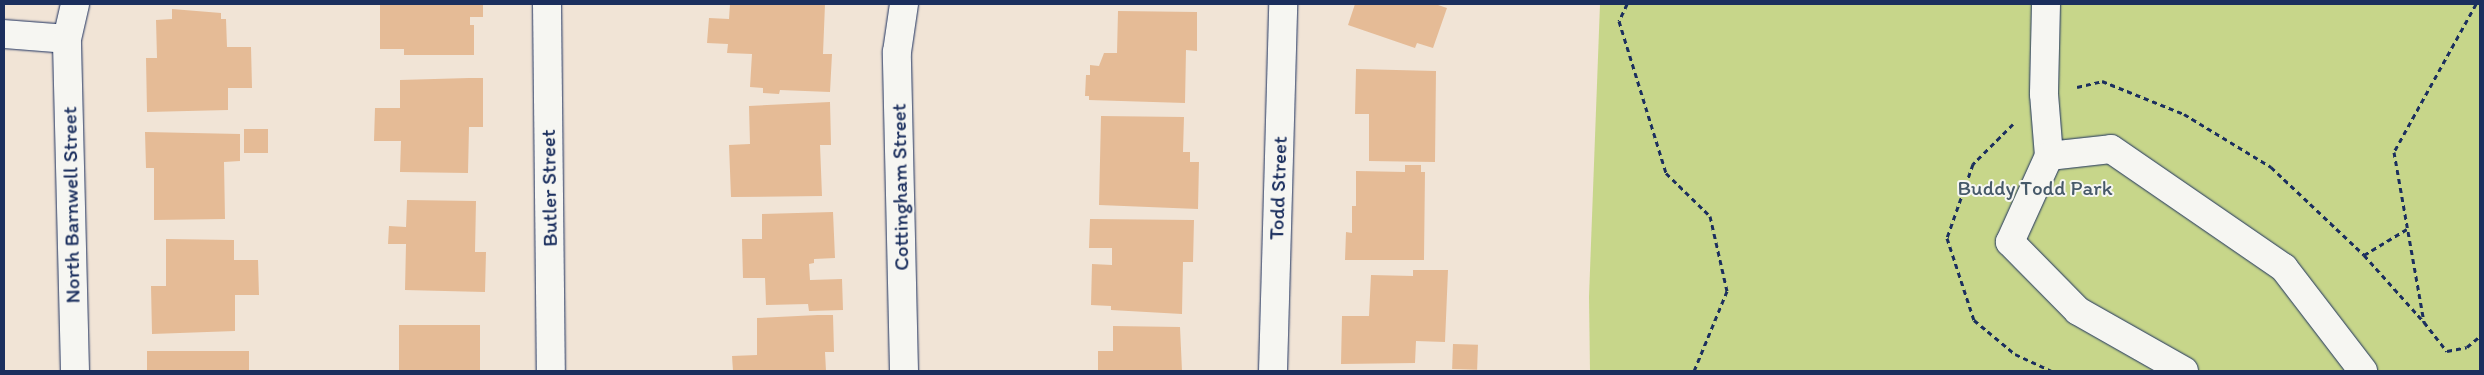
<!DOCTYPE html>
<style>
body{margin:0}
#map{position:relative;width:2484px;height:375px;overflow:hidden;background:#f1e4d6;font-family:Itim,sans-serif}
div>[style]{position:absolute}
.green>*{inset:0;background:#c7d68a}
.building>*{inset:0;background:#e5bb96;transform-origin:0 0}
.path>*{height:3px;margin-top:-1.5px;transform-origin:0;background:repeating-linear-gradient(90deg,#1b2f5e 0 5px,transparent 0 9px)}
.roads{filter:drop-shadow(0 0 1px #1b2f5e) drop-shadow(0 0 1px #1b2f5e)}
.minor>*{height:28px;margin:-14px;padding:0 14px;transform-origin:14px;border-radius:14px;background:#f6f6f2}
span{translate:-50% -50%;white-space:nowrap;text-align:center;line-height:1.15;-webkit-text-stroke:4px #f6f6f2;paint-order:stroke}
.street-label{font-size:21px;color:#1b2f5e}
.park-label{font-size:21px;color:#465969}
.frame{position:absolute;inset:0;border:5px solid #1b2f5e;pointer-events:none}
</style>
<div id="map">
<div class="green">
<i style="clip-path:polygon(1600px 4px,2480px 4px,2480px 371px,1590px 371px,1589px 297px)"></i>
</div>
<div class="building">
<i style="clip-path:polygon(380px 4px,483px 4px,483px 17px,470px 17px,470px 25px,474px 25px,474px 55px,404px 55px,404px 49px,380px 49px)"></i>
<i style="clip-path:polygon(730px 4px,825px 4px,823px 54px,832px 54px,830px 92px,780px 90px,779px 94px,763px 93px,763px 88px,750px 87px,752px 54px,727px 53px,728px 44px,707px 43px,709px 18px,729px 19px)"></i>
<i style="clip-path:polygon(1355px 4px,1435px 4px,1447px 8px,1433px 48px,1417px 43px,1415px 48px,1348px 25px)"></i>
<i style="clip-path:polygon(172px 9px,221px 13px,221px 19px,226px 19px,227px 47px,251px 47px,252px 88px,228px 88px,228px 110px,147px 112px,146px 58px,157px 58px,156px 20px,172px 19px)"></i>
<i style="clip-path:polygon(1118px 11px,1197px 12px,1197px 51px,1186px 50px,1185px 103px,1089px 100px,1089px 96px,1085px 96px,1086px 75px,1090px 75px,1090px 65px,1099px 66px,1104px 53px,1117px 53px)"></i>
<i style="clip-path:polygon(1356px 69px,1436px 71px,1435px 162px,1369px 161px,1369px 114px,1355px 114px)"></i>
<i style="clip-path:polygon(469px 78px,483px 78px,483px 127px,469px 127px,468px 173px,400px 172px,401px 141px,374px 141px,375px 108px,400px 108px,400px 80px)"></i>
<i style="clip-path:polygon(830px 102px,831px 145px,820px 145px,822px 196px,731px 197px,729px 145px,750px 144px,749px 106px)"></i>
<i style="clip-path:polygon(1101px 116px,1184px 117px,1183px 152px,1190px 152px,1190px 162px,1199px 162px,1198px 209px,1099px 205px)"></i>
<i style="left:268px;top:129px;width:24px;height:24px;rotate:90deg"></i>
<i style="clip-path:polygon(145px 132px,240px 134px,240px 161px,224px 162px,225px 219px,154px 220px,154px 168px,146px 168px)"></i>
<i style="clip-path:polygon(1405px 165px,1421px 165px,1421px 172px,1425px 172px,1424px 260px,1345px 260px,1346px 232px,1352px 233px,1352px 206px,1356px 206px,1356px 171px,1405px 172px)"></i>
<i style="clip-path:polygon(407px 200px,476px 201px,475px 252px,486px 252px,485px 292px,405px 290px,406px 244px,388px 244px,389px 226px,406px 227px)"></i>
<i style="clip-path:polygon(833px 212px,835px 258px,814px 259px,814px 263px,809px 264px,810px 280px,842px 279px,843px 310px,809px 311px,808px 304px,766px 305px,765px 278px,743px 278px,742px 239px,762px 239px,762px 214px)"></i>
<i style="clip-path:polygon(1090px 219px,1194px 220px,1193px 262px,1183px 262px,1182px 314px,1111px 310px,1111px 306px,1091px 305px,1092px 264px,1112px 265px,1112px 248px,1089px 248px)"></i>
<i style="clip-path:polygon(166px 239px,234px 240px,234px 260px,258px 260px,259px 295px,235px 295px,235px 331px,152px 334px,151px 286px,166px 286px)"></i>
<i style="clip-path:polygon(1413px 270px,1448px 270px,1445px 342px,1416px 341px,1415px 363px,1341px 364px,1342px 316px,1369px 316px,1371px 275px,1413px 276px)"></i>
<i style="clip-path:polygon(818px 315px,833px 315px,834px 352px,825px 352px,826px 371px,733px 371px,732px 356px,757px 355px,757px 318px)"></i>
<i style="left:399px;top:325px;width:81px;height:46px"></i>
<i style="clip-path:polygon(1113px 326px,1180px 327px,1182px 371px,1098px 371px,1098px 351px,1113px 351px)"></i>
<i style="left:1453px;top:344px;width:25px;height:25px;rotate:2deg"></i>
<i style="left:249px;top:351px;width:20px;height:102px;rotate:90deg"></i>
</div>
<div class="path">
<i style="left:1627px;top:4px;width:19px;rotate:115deg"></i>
<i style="left:1619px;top:21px;width:159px;rotate:72.8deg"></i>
<i style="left:1666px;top:173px;width:62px;rotate:44.3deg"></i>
<i style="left:1710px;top:216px;width:77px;rotate:77.2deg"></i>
<i style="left:1727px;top:291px;width:87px;rotate:112.4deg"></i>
<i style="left:2476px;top:4px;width:169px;rotate:119deg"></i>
<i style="left:2394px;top:152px;width:173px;rotate:80deg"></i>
<i style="left:2424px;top:322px;width:37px;rotate:52deg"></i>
<i style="left:2447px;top:351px;width:20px;rotate:-11deg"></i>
<i style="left:2467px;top:347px;width:17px;rotate:-40deg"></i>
<i style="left:2077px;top:87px;width:26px;rotate:-13deg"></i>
<i style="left:2102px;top:81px;width:88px;rotate:21.9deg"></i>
<i style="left:2184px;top:114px;width:102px;rotate:31.3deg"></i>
<i style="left:2271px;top:167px;width:128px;rotate:43.4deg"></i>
<i style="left:2364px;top:255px;width:90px;rotate:48.2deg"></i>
<i style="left:2013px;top:124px;width:57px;rotate:135deg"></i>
<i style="left:1973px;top:164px;width:78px;rotate:109.4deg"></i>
<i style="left:1947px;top:238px;width:86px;rotate:71.8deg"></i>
<i style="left:1974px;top:320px;width:53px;rotate:39.7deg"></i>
<i style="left:2015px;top:354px;width:40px;rotate:25deg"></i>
<i style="left:2364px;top:255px;width:50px;rotate:-31.2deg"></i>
</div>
<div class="roads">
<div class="minor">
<i style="left:547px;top:4px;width:367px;rotate:89.4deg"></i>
<i style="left:2046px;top:4px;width:90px;rotate:91.3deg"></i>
<i style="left:2044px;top:94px;width:62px;rotate:85.4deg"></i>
<i style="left:4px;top:34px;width:63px;rotate:4.5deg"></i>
<i style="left:75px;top:371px;width:332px;rotate:-91.4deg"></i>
<i style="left:67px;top:39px;width:36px;rotate:-77deg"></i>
<i style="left:904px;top:371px;width:319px;rotate:-91.3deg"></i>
<i style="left:897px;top:52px;width:49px;rotate:-81.7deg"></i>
<i style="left:1273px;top:371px;width:367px;rotate:-88.4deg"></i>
<i style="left:2184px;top:371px;width:122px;rotate:-150.5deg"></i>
<i style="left:2078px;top:311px;width:97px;rotate:-134.6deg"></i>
<i style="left:2010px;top:242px;width:94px;rotate:-65.6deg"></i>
<i style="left:2049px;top:156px;width:62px;rotate:-6.4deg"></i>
<i style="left:2111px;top:149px;width:210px;rotate:34.5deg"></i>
<i style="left:2284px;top:268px;width:130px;rotate:52.5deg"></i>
</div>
</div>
<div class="street-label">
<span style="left:900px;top:187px;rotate:-91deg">Cottingham Street</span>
<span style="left:549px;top:188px;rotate:-91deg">Butler Street</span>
<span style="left:1278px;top:188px;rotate:-88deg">Todd Street</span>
<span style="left:71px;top:205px;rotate:-91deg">North Barnwell Street</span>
</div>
<div class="park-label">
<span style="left:2035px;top:188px">Buddy Todd Park</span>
</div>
<div class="frame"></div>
</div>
